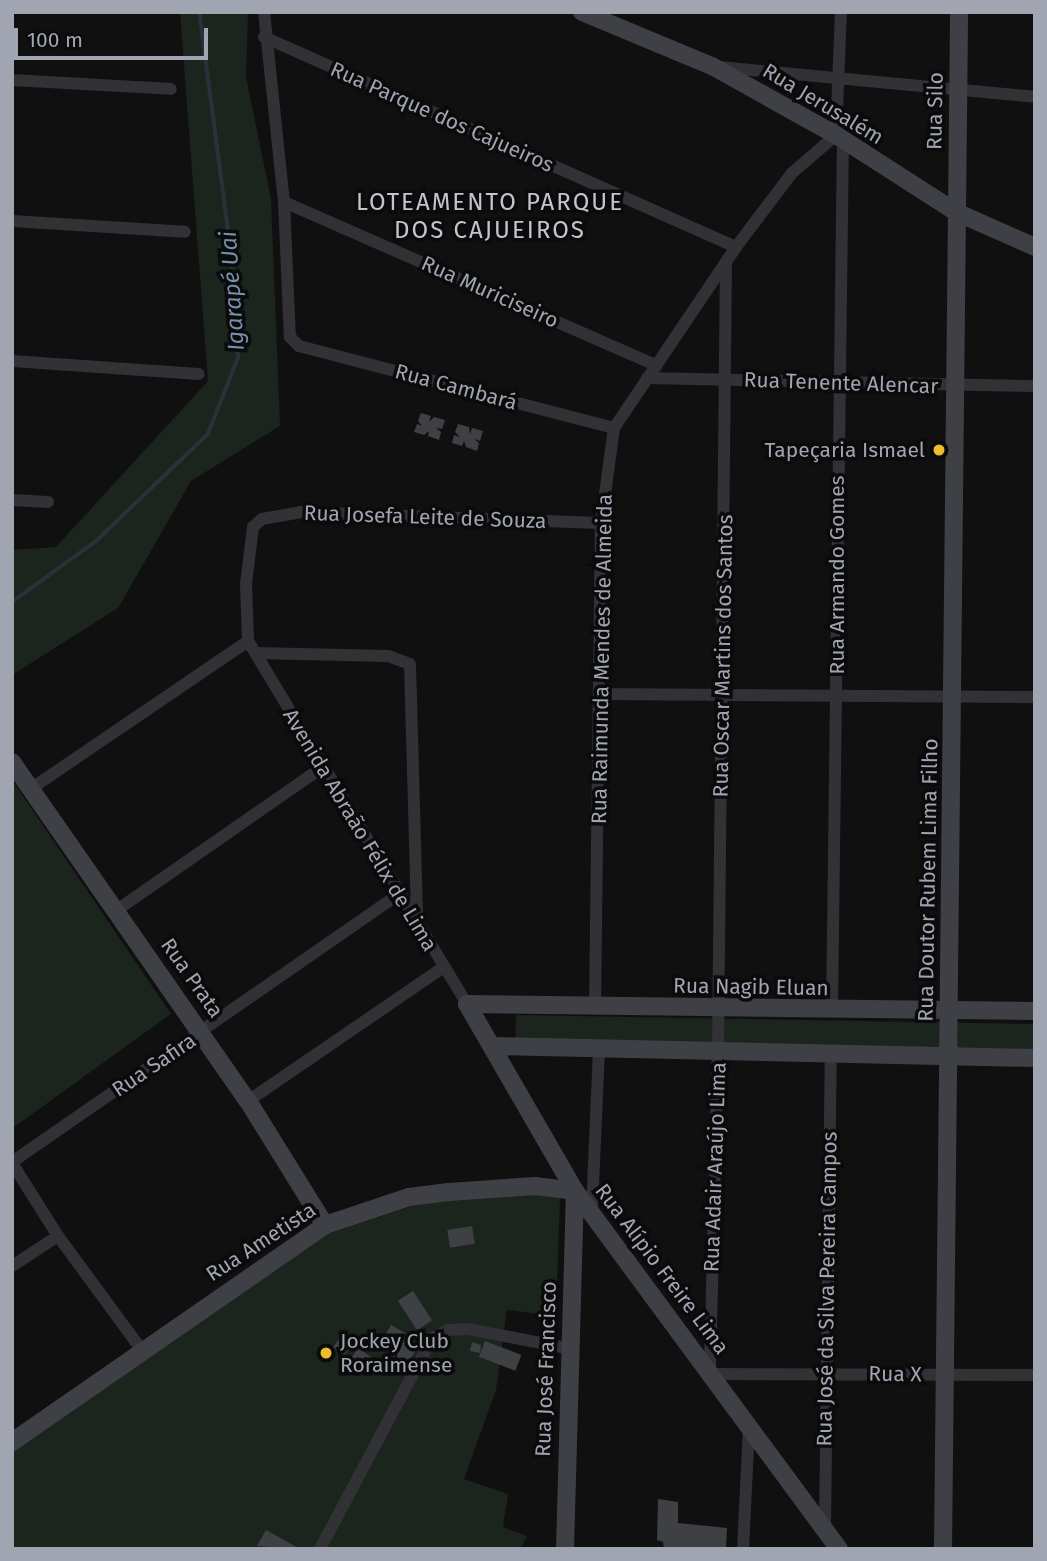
<!DOCTYPE html>
<meta charset="utf-8">
<style>
body{margin:0}
#map{position:relative;width:1047px;height:1561px;overflow:hidden;background:#101011;font-family:"Fira Sans",sans-serif}
div>[style]{position:absolute}
.green>*{inset:0;background:#1c241e;transform-origin:0 0}
.stream>*{height:3.5px;margin:-1.75px;padding:0 1.75px;transform-origin:1.75px;border-radius:1.75px;background:#2a3139}
.building>*{inset:0;background:#3f4044;transform-origin:0 0}
.street>*{height:12px;margin:-6px;padding:0 6px;transform-origin:6px;border-radius:6px;background:#313136}
.secondary>*{height:18px;margin:-9px;padding:0 9px;transform-origin:9px;border-radius:9px;background:#3f4046}
.dots>*{width:19px;height:19px;translate:-50% -50%;box-sizing:border-box;border:4px solid #0b0b0c;border-radius:50%}
span{translate:-50% -50%;white-space:nowrap;text-align:center;line-height:1.15;-webkit-text-stroke:7px #0b0b0c;paint-order:stroke}
.street-label{font-size:21px;color:#a1a5b2}
.poi-label{font-size:21px;color:#a1a5b2}
.right{translate:-100% -50%;text-align:right}
.left{translate:0 -50%;text-align:left}
.water-label{font-size:23px;color:#7790ae;font-style:italic}
.quarter-label{font-size:24px;color:#c2c4ce;letter-spacing:2px}
.frame{position:absolute;inset:0;border:14px solid #a1a5b2;pointer-events:none}
.scale{position:absolute;left:14px;top:28px;width:194px;height:32px;box-sizing:border-box;border:4px solid #a1a5b2;border-top:0;padding-left:9px;font-size:21px;line-height:24px;white-space:nowrap;color:#a1a5b2;-webkit-text-stroke:5px #0b0b0c;paint-order:stroke}
</style>
<div id="map">
<div class="green">
<i style="clip-path:polygon(180px 12px,248px 12px,246px 77px,271px 199px,280px 426px,191px 481px,118px 608px,12px 675px,12px 550px,56px 547px,208px 381px)"></i>
<i style="clip-path:polygon(12px 780px,171px 1014px,14px 1127px,12px 1126px)"></i>
<i style="left:516px;top:1015px;width:519px;height:28px;rotate:1deg"></i>
<i style="clip-path:polygon(520px 1193px,560px 1196px,556px 1316px,507px 1310px,496px 1390px,464px 1479px,508px 1494px,503px 1527px,527px 1536px,520px 1549px,12px 1549px,12px 1450px,330px 1232px,425px 1202px)"></i>
</div>
<div class="stream">
<i style="left:12px;top:602px;width:102px;rotate:-35.9deg"></i>
<i style="left:95px;top:542px;width:156px;rotate:-43.7deg"></i>
<i style="left:208px;top:434px;width:82px;rotate:-68.5deg"></i>
<i style="left:238px;top:358px;width:127px;rotate:-94.5deg"></i>
<i style="left:228px;top:231px;width:221px;rotate:-97.5deg"></i>
</div>
<div class="building">
<i style="clip-path:polygon(421px 413px,431px 416px,429px 422px,434px 417px,445px 420px,442px 429px,436px 428px,441px 432px,439px 440px,428px 436px,429px 431px,424px 435px,414px 432px,417px 424px,422px 426px,418px 421px)"></i>
<i style="clip-path:polygon(458px 424px,469px 427px,470px 434px,472px 428px,483px 431px,480px 441px,474px 439px,479px 443px,477px 451px,466px 447px,464px 441px,462px 446px,452px 443px,454px 435px,460px 437px,455px 432px)"></i>
<i style="left:472px;top:1226px;width:18px;height:25px;rotate:81deg"></i>
<i style="left:413px;top:1291px;width:35px;height:18px;rotate:57deg"></i>
<i style="clip-path:polygon(391px 1325px,414px 1338px,409px 1345px,416px 1350px,408px 1363px,379px 1346px)"></i>
<i style="left:344px;top:1332px;width:14px;height:19px;rotate:36deg"></i>
<i style="left:485px;top:1341px;width:39px;height:17px;rotate:21deg"></i>
<i style="clip-path:polygon(472px 1342px,481px 1345px,480px 1353px,470px 1351px)"></i>
<i style="left:358px;top:1348px;width:16px;height:15px;rotate:35deg"></i>
<i style="clip-path:polygon(658px 1499px,678px 1502px,678px 1523px,727px 1528px,726px 1549px,664px 1549px,663px 1542px,657px 1540px)"></i>
<i style="clip-path:polygon(266px 1530px,300px 1549px,257px 1546px)"></i>
</div>
<div class="street">
<i style="left:264px;top:12px;width:191px;rotate:84deg"></i>
<i style="left:284px;top:202px;width:135px;rotate:87.5deg"></i>
<i style="left:290px;top:337px;width:13px;rotate:45deg"></i>
<i style="left:299px;top:346px;width:325px;rotate:14.6deg"></i>
<i style="left:264px;top:37px;width:517px;rotate:23.99deg"></i>
<i style="left:720px;top:67px;width:316px;rotate:5.4deg"></i>
<i style="left:12px;top:80px;width:159px;rotate:3.2deg"></i>
<i style="left:284px;top:202px;width:407px;rotate:23.7deg"></i>
<i style="left:12px;top:221px;width:173px;rotate:3.6deg"></i>
<i style="left:12px;top:361px;width:187px;rotate:4deg"></i>
<i style="left:647px;top:378px;width:388px;rotate:1.2deg"></i>
<i style="left:12px;top:500px;width:36px;rotate:3deg"></i>
<i style="left:256px;top:653px;width:132px;rotate:1.3deg"></i>
<i style="left:388px;top:656px;width:23px;rotate:20deg"></i>
<i style="left:410px;top:664px;width:257px;rotate:88.4deg"></i>
<i style="left:600px;top:694px;width:435px;rotate:0.4deg"></i>
<i style="left:32px;top:788px;width:261px;rotate:-34.2deg"></i>
<i style="left:117px;top:910px;width:251px;rotate:-34.8deg"></i>
<i style="left:467px;top:1004px;width:424px;rotate:-121.1deg"></i>
<i style="left:248px;top:641px;width:57px;rotate:-92deg"></i>
<i style="left:246px;top:584px;width:57px;rotate:-83deg"></i>
<i style="left:253px;top:527px;width:12px;rotate:-42deg"></i>
<i style="left:262px;top:519px;width:39px;rotate:-10deg"></i>
<i style="left:300px;top:512px;width:301px;rotate:2.1deg"></i>
<i style="left:595px;top:1008px;width:485px;rotate:-89.3deg"></i>
<i style="left:601px;top:523px;width:96px;rotate:-82.2deg"></i>
<i style="left:614px;top:428px;width:218px;rotate:-56deg"></i>
<i style="left:736px;top:247px;width:93px;rotate:-52.9deg"></i>
<i style="left:792px;top:173px;width:58px;rotate:-40.8deg"></i>
<i style="left:836px;top:135px;width:123px;rotate:-87.7deg"></i>
<i style="left:832px;top:1011px;width:872px;rotate:-89.28deg"></i>
<i style="left:248px;top:1101px;width:235px;rotate:-34.4deg"></i>
<i style="left:12px;top:1162px;width:471px;rotate:-34.7deg"></i>
<i style="left:12px;top:1163px;width:86px;rotate:57.8deg"></i>
<i style="left:58px;top:1236px;width:140px;rotate:53.7deg"></i>
<i style="left:592px;top:1209px;width:159px;rotate:-87.5deg"></i>
<i style="left:12px;top:1266px;width:55px;rotate:-33.1deg"></i>
<i style="left:710px;top:1369px;width:320px;rotate:-88.6deg"></i>
<i style="left:718px;top:1049px;width:787px;rotate:-89.42deg"></i>
<i style="left:714px;top:1374px;width:321px;rotate:0.2deg"></i>
<i style="left:825px;top:1527px;width:476px;rotate:-89.3deg"></i>
<i style="left:320px;top:1549px;width:239px;rotate:-62deg"></i>
<i style="left:432px;top:1338px;width:18px;rotate:-27deg"></i>
<i style="left:448px;top:1330px;width:20px;rotate:-3deg"></i>
<i style="left:468px;top:1329px;width:101px;rotate:10.9deg"></i>
<i style="left:743px;top:1549px;width:124px;rotate:-87.2deg"></i>
</div>
<div class="secondary">
<i style="left:582px;top:12px;width:141px;rotate:22.6deg"></i>
<i style="left:712px;top:66px;width:142px;rotate:29.1deg"></i>
<i style="left:836px;top:135px;width:143px;rotate:32.7deg"></i>
<i style="left:956px;top:212px;width:86px;rotate:23.9deg"></i>
<i style="left:12px;top:762px;width:413px;rotate:55.2deg"></i>
<i style="left:248px;top:1101px;width:146px;rotate:58.2deg"></i>
<i style="left:467px;top:1004px;width:216px;rotate:60deg"></i>
<i style="left:575px;top:1191px;width:445px;rotate:53.6deg"></i>
<i style="left:467px;top:1004px;width:568px;rotate:0.71deg"></i>
<i style="left:492px;top:1046px;width:543px;rotate:1.27deg"></i>
<i style="left:12px;top:1442px;width:381px;rotate:-34.7deg"></i>
<i style="left:325px;top:1225px;width:89px;rotate:-18.4deg"></i>
<i style="left:409px;top:1197px;width:40px;rotate:-7.1deg"></i>
<i style="left:449px;top:1192px;width:86px;rotate:-4deg"></i>
<i style="left:535px;top:1186px;width:40px;rotate:7.1deg"></i>
<i style="left:565px;top:1549px;width:358px;rotate:-88.4deg"></i>
<i style="left:943px;top:1549px;width:1537px;rotate:-89.4deg"></i>
</div>
<div class="dots">
<i style="left:939px;top:450px;background:#efbc2a"></i>
<i style="left:326px;top:1353px;background:#efbc2a"></i>
</div>
<div class="street-label">
<span style="left:823px;top:104px;rotate:31deg">Rua Jerusalém</span>
<span style="left:935px;top:111px;rotate:-89deg">Rua Silo</span>
<span style="left:442px;top:117px;rotate:24deg">Rua Parque dos Cajueiros</span>
<span style="left:490px;top:292px;rotate:24deg">Rua Muriciseiro</span>
<span style="left:841px;top:383px;rotate:2deg">Rua Tenente Alencar</span>
<span style="left:456px;top:387px;rotate:15deg">Rua Cambará</span>
<span style="left:425px;top:517px;rotate:2deg">Rua Josefa Leite de Souza</span>
<span style="left:837px;top:575px;rotate:-90deg">Rua Armando Gomes</span>
<span style="left:723px;top:656px;rotate:-89deg">Rua Oscar Martins dos Santos</span>
<span style="left:602px;top:659px;rotate:-89deg">Rua Raimunda Mendes de Almeida</span>
<span style="left:360px;top:830px;rotate:59deg">Avenida Abraão Félix de Lima</span>
<span style="left:928px;top:880px;rotate:-89deg">Rua Doutor Rubem Lima Filho</span>
<span style="left:192px;top:978px;rotate:55deg">Rua Prata</span>
<span style="left:751px;top:987px;rotate:1deg">Rua Nagib Eluan</span>
<span style="left:154px;top:1065px;rotate:-34deg">Rua Safira</span>
<span style="left:715px;top:1167px;rotate:-88deg">Rua Adair Araújo Lima</span>
<span style="left:261px;top:1242px;rotate:-33deg">Rua Ametista</span>
<span style="left:662px;top:1269px;rotate:53deg">Rua Alípio Freire Lima</span>
<span style="left:827px;top:1289px;rotate:-89deg">Rua José da Silva Pereira Campos</span>
<span style="left:546px;top:1369px;rotate:-88deg">Rua José Francisco</span>
<span style="left:895px;top:1374px;rotate:1deg">Rua X</span>
</div>
<div class="poi-label">
<span class="right" style="left:925px;top:450px">Tapeçaria Ismael</span>
<span class="left" style="left:340px;top:1353px">Jockey Club<br>Roraimense</span>
</div>
<div class="water-label">
<span style="left:232px;top:291px;rotate:-94deg">Igarapé Uai</span>
</div>
<div class="quarter-label">
<span style="left:490px;top:217px">LOTEAMENTO PARQUE<br>DOS CAJUEIROS</span>
</div>
<div class="frame"></div>
<div class="scale">100 m</div>
</div>
